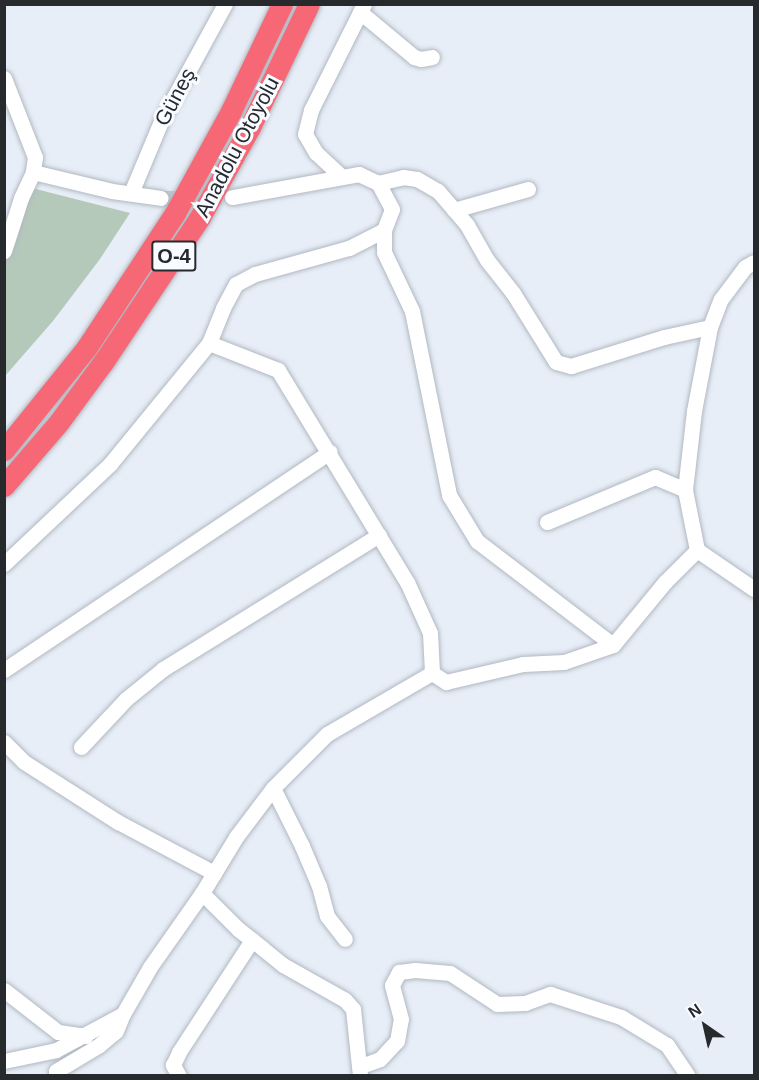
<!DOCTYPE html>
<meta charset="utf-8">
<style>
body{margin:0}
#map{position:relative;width:759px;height:1080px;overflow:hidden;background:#e7eef7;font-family:Arial,sans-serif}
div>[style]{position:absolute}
.green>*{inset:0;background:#b5c9bb}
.minor-tunnel>*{height:15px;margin-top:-7.5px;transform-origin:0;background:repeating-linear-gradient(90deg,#c1c7cf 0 15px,transparent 0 23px)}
.roads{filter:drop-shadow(0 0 2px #b2b8c1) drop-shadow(0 0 2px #b2b8c1)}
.minor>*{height:15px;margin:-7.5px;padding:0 7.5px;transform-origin:7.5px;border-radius:7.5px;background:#fff}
.highway>*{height:21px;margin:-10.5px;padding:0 10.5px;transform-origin:10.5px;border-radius:10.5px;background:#f76876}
span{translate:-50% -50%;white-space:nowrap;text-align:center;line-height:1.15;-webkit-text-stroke:6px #f8fbff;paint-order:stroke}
.shield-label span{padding:2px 4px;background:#f8fbff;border:2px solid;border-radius:4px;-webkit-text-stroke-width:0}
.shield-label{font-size:20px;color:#272a2d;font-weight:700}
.street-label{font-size:21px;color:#272a2d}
.frame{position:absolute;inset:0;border:6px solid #272a2d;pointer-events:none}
.north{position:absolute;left:675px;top:996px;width:60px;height:60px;-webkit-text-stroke:4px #f8fbff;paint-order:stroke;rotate:326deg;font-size:16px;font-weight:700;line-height:24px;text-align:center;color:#272a2d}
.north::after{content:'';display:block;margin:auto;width:21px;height:27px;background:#272a2d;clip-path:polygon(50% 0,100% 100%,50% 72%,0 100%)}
</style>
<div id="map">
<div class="green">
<i style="clip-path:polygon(32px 188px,130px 213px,100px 259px,53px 321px,5px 376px,5px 256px)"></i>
</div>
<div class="minor-tunnel">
<i style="left:161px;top:198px;width:71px;rotate:-0.8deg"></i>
</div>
<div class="roads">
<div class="minor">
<i style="left:360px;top:12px;width:70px;rotate:39.8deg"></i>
<i style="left:414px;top:57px;width:7px;rotate:16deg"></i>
<i style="left:421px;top:59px;width:11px;rotate:-10deg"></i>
<i style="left:4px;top:78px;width:85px;rotate:68.6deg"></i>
<i style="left:35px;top:157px;width:15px;rotate:98deg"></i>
<i style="left:33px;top:172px;width:81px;rotate:13.5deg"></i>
<i style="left:112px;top:191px;width:49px;rotate:8.1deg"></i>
<i style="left:342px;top:177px;width:35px;rotate:-137deg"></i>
<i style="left:316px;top:153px;width:22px;rotate:-120deg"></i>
<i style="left:305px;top:134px;width:25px;rotate:-76deg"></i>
<i style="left:311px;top:110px;width:119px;rotate:-63.4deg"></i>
<i style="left:378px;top:183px;width:26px;rotate:-13deg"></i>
<i style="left:403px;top:177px;width:14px;rotate:8deg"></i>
<i style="left:417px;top:179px;width:24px;rotate:30deg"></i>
<i style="left:438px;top:191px;width:45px;rotate:49.5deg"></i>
<i style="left:467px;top:225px;width:40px;rotate:60.3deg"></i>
<i style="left:487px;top:260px;width:42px;rotate:51.8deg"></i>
<i style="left:513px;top:293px;width:81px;rotate:58.1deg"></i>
<i style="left:556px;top:362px;width:16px;rotate:15deg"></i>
<i style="left:571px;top:366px;width:97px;rotate:-17.3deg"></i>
<i style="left:664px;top:337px;width:47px;rotate:-12.3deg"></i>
<i style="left:710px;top:327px;width:86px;rotate:100.8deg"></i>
<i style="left:694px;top:411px;width:80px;rotate:96.5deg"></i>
<i style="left:685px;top:490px;width:61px;rotate:78.7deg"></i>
<i style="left:131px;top:193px;width:80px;rotate:-67.3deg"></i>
<i style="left:162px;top:119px;width:131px;rotate:-61.3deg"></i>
<i style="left:454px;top:210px;width:77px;rotate:-15.8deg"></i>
<i style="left:384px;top:230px;width:22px;rotate:90deg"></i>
<i style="left:384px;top:252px;width:65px;rotate:64.6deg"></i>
<i style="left:412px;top:311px;width:188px;rotate:78.6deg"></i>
<i style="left:449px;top:495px;width:54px;rotate:58.7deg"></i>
<i style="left:477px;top:541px;width:171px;rotate:37.4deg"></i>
<i style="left:4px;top:251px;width:56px;rotate:-72.2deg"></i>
<i style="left:21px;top:198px;width:29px;rotate:-65deg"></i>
<i style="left:710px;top:327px;width:30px;rotate:-69deg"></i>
<i style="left:721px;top:299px;width:40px;rotate:-53deg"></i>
<i style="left:745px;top:267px;width:10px;rotate:-29deg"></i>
<i style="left:209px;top:343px;width:74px;rotate:21.4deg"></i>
<i style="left:278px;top:370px;width:248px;rotate:58.7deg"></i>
<i style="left:407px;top:582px;width:56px;rotate:65.7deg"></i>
<i style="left:430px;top:633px;width:40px;rotate:87.1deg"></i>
<i style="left:432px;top:673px;width:17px;rotate:33deg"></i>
<i style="left:446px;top:682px;width:79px;rotate:-13.2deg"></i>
<i style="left:523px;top:664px;width:41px;rotate:-2.8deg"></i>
<i style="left:564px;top:662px;width:52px;rotate:-19.1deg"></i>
<i style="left:613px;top:645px;width:82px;rotate:-50.5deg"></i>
<i style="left:665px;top:582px;width:45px;rotate:-45deg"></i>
<i style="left:697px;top:550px;width:69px;rotate:34.4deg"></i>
<i style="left:547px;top:522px;width:117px;rotate:-22.6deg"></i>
<i style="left:655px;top:477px;width:33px;rotate:23deg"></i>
<i style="left:4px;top:564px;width:146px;rotate:-43.3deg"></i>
<i style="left:110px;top:464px;width:156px;rotate:-50.7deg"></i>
<i style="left:209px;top:343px;width:38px;rotate:-68deg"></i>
<i style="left:223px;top:308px;width:27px;rotate:-62deg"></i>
<i style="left:236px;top:284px;width:21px;rotate:-28deg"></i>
<i style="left:255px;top:274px;width:98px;rotate:-15.5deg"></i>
<i style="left:349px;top:248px;width:39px;rotate:-27deg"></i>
<i style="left:384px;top:230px;width:22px;rotate:-69deg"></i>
<i style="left:392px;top:209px;width:30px;rotate:-118deg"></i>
<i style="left:378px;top:183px;width:21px;rotate:-155deg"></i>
<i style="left:359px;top:174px;width:129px;rotate:169.7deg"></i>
<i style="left:4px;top:670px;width:392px;rotate:-33.8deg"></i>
<i style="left:4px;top:742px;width:28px;rotate:45deg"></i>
<i style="left:24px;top:762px;width:112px;rotate:32.6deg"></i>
<i style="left:118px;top:822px;width:109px;rotate:28deg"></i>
<i style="left:81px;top:747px;width:66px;rotate:-46.8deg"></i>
<i style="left:126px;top:699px;width:48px;rotate:-39deg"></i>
<i style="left:163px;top:669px;width:254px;rotate:-31.8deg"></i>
<i style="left:273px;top:788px;width:65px;rotate:63.4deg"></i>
<i style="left:302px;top:846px;width:43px;rotate:67deg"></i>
<i style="left:319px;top:886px;width:31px;rotate:75deg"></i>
<i style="left:327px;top:916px;width:29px;rotate:52deg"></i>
<i style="left:202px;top:893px;width:51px;rotate:45deg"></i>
<i style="left:238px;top:929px;width:31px;rotate:38deg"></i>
<i style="left:262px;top:948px;width:27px;rotate:39deg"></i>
<i style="left:283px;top:965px;width:71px;rotate:29.4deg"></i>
<i style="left:345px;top:1000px;width:12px;rotate:48deg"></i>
<i style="left:353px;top:1009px;width:67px;rotate:84deg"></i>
<i style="left:4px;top:990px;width:68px;rotate:37.9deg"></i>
<i style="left:58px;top:1032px;width:28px;rotate:8deg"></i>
<i style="left:4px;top:1061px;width:53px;rotate:-11.9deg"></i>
<i style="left:56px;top:1050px;width:76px;rotate:-28.2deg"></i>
<i style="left:123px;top:1014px;width:54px;rotate:-60.1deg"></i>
<i style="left:150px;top:967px;width:90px;rotate:-54.9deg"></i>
<i style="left:202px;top:893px;width:66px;rotate:-58.7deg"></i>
<i style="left:236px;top:837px;width:61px;rotate:-52.9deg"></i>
<i style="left:273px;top:788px;width:76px;rotate:-45deg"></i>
<i style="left:327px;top:734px;width:121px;rotate:-30.2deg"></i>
<i style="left:361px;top:1066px;width:20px;rotate:-20deg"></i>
<i style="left:380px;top:1059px;width:25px;rotate:-47deg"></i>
<i style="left:397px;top:1041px;width:22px;rotate:-80deg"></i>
<i style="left:401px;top:1019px;width:35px;rotate:-105deg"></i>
<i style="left:392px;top:985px;width:15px;rotate:-62deg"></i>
<i style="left:399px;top:972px;width:16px;rotate:-7deg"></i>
<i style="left:415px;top:970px;width:35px;rotate:5deg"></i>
<i style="left:450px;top:973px;width:56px;rotate:33.4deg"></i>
<i style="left:497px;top:1004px;width:28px;rotate:-2deg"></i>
<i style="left:525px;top:1003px;width:27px;rotate:-20deg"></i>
<i style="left:550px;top:994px;width:75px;rotate:17.9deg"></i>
<i style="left:621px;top:1017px;width:54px;rotate:31.3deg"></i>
<i style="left:667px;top:1045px;width:37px;rotate:56deg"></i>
<i style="left:57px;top:1076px;width:5px;rotate:-101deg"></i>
<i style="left:56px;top:1071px;width:49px;rotate:-30.8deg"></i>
<i style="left:98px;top:1046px;width:23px;rotate:-40deg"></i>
<i style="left:116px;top:1031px;width:18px;rotate:-68deg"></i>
<i style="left:179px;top:1076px;width:13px;rotate:-119deg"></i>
<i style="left:173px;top:1065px;width:14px;rotate:-65deg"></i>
<i style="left:179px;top:1052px;width:134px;rotate:-56.9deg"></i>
</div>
<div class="highway">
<i style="left:4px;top:450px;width:132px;rotate:-51.1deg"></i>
<i style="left:87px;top:347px;width:160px;rotate:-56.7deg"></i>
<i style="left:175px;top:213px;width:116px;rotate:-61.2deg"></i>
<i style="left:231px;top:111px;width:119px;rotate:-64.5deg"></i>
<i style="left:4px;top:486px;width:84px;rotate:-49.3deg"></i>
<i style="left:59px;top:422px;width:76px;rotate:-53.6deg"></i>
<i style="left:104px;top:361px;width:173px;rotate:-56.3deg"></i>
<i style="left:200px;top:217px;width:103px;rotate:-60.9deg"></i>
<i style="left:250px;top:127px;width:136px;rotate:-64.4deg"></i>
</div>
</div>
<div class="shield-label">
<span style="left:174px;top:256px">O-4</span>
</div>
<div class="street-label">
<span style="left:175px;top:97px;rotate:-62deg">Güneş</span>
<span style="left:237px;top:147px;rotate:-62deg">Anadolu Otoyolu</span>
</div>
<div class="frame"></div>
<div class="north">N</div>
</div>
